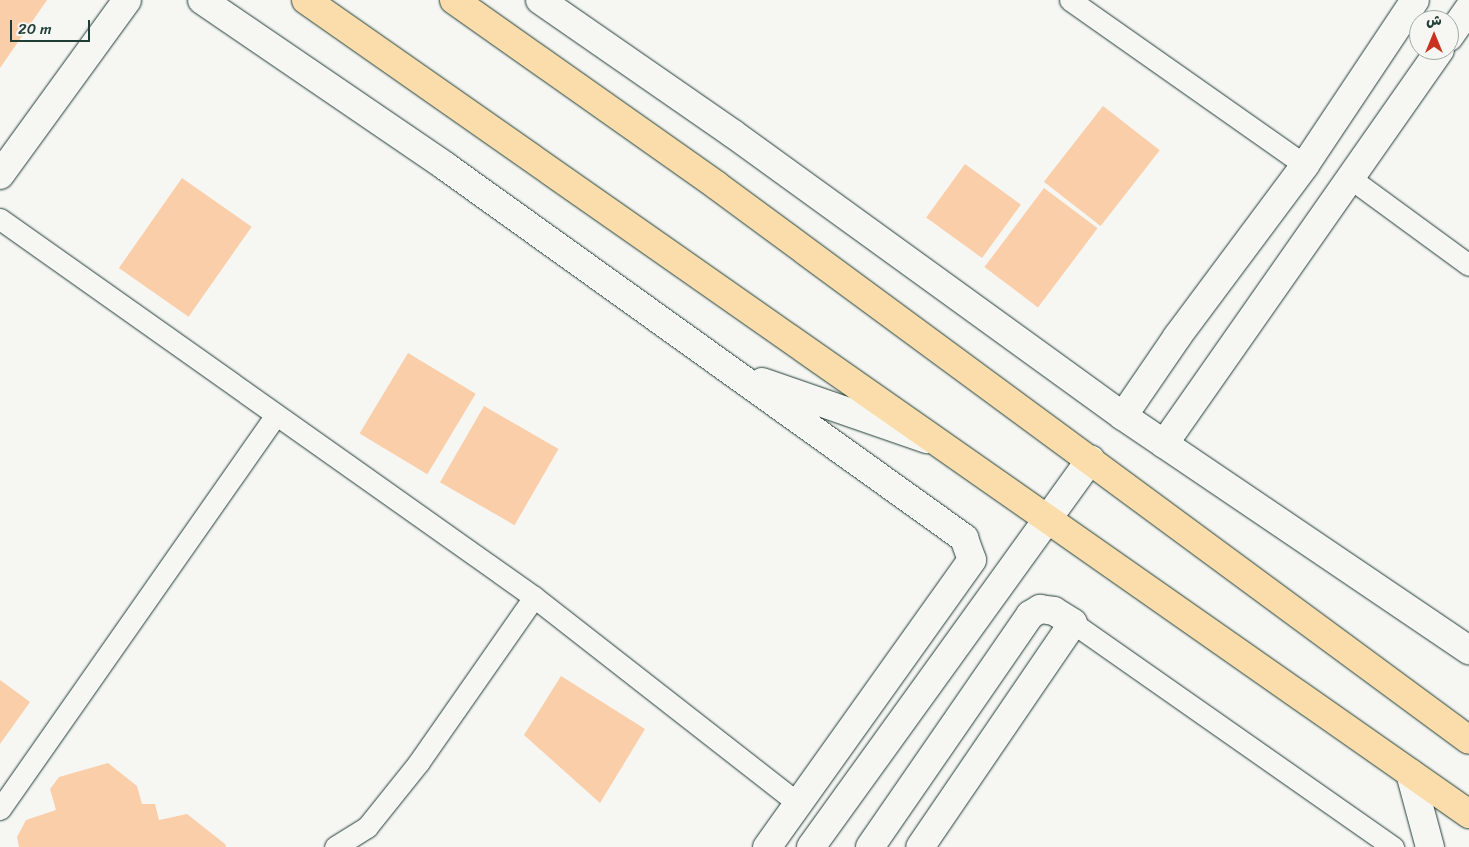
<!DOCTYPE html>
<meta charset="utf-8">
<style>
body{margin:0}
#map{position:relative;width:1469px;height:847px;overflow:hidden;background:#f6f6f2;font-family:Sriracha,"Playpen Sans Arabic",sans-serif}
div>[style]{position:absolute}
.building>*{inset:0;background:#facea9;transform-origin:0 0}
.roads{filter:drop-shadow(0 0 1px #1f3d34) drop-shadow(0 0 1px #1f3d34)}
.street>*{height:21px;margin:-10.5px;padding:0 10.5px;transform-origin:10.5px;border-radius:10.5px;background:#f6f6f2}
.secondary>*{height:28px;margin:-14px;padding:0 14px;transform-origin:14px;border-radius:14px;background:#f6f6f2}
.primary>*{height:28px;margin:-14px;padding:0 14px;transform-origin:14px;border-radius:14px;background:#faddab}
span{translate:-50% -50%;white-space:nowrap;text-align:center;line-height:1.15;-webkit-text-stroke:5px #f6f6f2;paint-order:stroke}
.north{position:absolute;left:1409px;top:10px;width:50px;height:50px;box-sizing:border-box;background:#f6f6f2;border:1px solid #a0aca6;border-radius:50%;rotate:0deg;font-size:14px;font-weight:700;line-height:20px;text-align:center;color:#1f3d34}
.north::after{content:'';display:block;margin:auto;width:18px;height:22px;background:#c8321e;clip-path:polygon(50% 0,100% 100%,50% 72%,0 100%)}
.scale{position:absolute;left:10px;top:20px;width:80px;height:22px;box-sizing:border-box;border:2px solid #1f3d34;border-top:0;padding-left:6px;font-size:15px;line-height:18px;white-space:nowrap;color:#1f3d34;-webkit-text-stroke:4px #f6f6f2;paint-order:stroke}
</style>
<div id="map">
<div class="building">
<i style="clip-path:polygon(0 0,47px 0,0 68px)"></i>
<i style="left:1103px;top:106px;width:72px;height:96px;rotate:38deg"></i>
<i style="left:965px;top:164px;width:69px;height:66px;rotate:36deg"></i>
<i style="left:182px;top:178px;width:85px;height:110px;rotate:35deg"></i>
<i style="left:1044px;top:188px;width:67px;height:99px;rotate:37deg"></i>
<i style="left:408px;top:353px;width:79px;height:94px;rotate:31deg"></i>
<i style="left:484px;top:406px;width:86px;height:88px;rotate:30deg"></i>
<i style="clip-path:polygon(561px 676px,645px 729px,600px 803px,524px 735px)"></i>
<i style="clip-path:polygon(0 680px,30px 702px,0 744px)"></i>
<i style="clip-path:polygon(108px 763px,137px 786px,142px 804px,155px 804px,159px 820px,187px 814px,225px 844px,226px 847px,19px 847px,17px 837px,26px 820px,56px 810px,50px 789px,59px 777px)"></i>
</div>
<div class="roads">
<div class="street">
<i style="left:1070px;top:0;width:287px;rotate:35.1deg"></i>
<i style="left:1350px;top:178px;width:147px;rotate:36.2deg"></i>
<i style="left:0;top:219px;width:654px;rotate:35.29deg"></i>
<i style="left:534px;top:597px;width:336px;rotate:38deg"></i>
<i style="left:1073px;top:623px;width:391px;rotate:35deg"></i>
<i style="left:0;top:809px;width:481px;rotate:-55deg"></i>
<i style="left:335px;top:847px;width:38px;rotate:-32deg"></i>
<i style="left:367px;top:827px;width:83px;rotate:-51.3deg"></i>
<i style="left:419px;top:762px;width:201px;rotate:-55.1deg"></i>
</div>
<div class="secondary">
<i style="left:202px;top:0;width:294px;rotate:34.3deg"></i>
<i style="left:445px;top:166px;width:639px;rotate:35.63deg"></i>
<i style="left:964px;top:538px;width:23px;rotate:70deg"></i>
<i style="left:972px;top:560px;width:353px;rotate:125.5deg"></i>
<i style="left:540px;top:0;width:234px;rotate:34.7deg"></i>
<i style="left:732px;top:133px;width:483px;rotate:35.9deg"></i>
<i style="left:1123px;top:416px;width:418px;rotate:34.1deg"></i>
<i style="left:1449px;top:37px;width:35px;rotate:-55deg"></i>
<i style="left:0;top:175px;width:216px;rotate:-54deg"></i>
<i style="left:762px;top:382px;width:175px;rotate:19.1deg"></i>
<i style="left:1123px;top:416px;width:96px;rotate:-55.6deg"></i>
<i style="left:1177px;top:337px;width:214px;rotate:-53.3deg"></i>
<i style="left:1305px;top:165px;width:198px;rotate:-56.3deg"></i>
<i style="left:1164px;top:444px;width:481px;rotate:-55deg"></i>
<i style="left:1410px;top:773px;width:77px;rotate:74.9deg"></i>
<i style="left:811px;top:847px;width:478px;rotate:-54.2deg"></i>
<i style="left:870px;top:847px;width:282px;rotate:-55.4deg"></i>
<i style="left:1030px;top:615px;width:12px;rotate:-31deg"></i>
<i style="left:1040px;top:609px;width:14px;rotate:8deg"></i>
<i style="left:1054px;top:611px;width:22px;rotate:32deg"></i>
<i style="left:1073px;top:623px;width:271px;rotate:124.3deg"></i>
</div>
<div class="primary">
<i style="left:306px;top:0;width:1420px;rotate:34.99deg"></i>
<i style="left:454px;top:0;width:321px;rotate:35.2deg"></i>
<i style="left:716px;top:185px;width:935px;rotate:36.39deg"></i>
</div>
</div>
<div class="north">ش</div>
<div class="scale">20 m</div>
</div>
